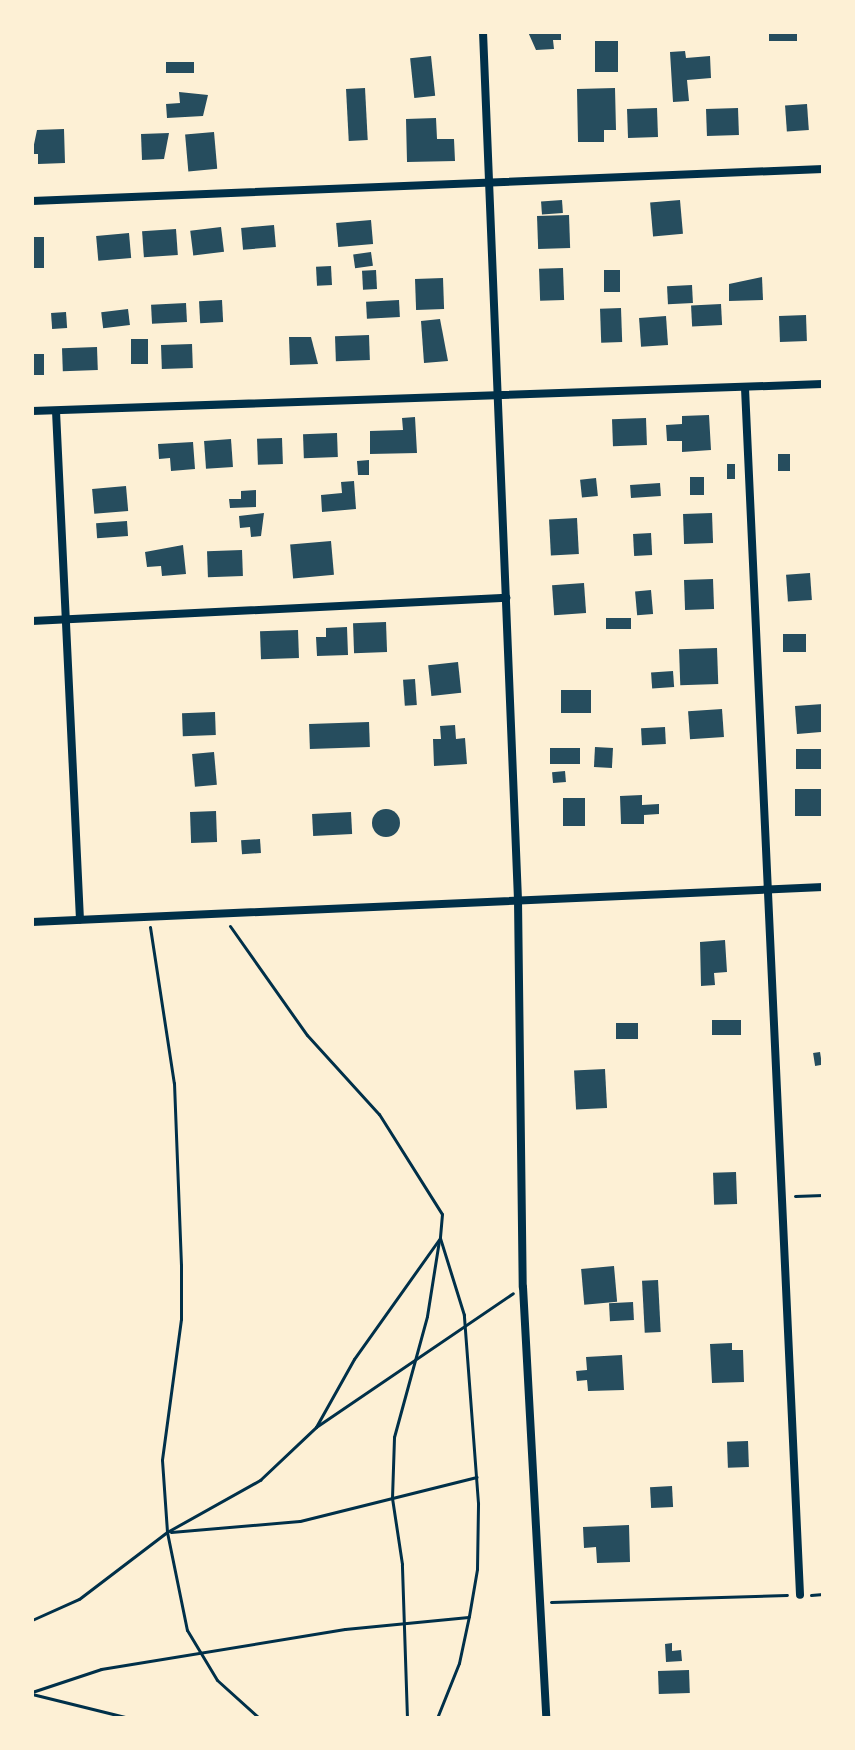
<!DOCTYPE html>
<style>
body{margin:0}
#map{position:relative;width:855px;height:1750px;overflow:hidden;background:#fdf0d5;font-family:Inter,sans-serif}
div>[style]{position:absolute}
.building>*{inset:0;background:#264d5e;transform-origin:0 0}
.round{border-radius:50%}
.path>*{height:3px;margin:-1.5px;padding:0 1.5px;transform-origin:1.5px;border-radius:1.5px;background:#003049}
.minor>*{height:8px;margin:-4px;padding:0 4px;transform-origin:4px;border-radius:4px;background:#003049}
span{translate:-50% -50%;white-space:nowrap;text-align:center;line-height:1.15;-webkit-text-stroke:7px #fdf0d5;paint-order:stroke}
.frame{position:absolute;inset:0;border:34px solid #fdf0d5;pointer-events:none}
</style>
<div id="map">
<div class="building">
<i style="clip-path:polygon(528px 32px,561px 32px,561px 40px,553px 40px,554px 49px,536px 50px)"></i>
<i style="left:769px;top:32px;width:28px;height:9px"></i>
<i style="left:595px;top:41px;width:23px;height:31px"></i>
<i style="clip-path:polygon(685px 51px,686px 58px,710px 56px,711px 78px,687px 80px,689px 101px,673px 102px,670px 52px)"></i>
<i style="left:431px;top:56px;width:40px;height:21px;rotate:84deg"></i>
<i style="left:194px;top:62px;width:11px;height:28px;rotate:90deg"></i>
<i style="left:365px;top:88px;width:52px;height:19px;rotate:87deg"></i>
<i style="clip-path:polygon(615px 88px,616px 130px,604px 130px,604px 142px,578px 142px,577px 89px)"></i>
<i style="clip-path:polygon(179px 92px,208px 95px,203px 116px,167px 118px,166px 104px,180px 103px)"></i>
<i style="left:807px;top:104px;width:26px;height:22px;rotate:86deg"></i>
<i style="left:657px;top:108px;width:29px;height:30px;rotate:88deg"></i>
<i style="left:738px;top:108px;width:27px;height:32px;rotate:88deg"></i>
<i style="clip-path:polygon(436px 118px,437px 139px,454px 139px,455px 161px,407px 162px,406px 119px)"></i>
<i style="clip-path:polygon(64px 129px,65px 163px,38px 164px,38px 154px,32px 154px,37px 130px)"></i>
<i style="left:214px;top:132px;width:37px;height:29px;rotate:85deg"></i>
<i style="clip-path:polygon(169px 133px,164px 159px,142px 160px,141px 134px)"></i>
<i style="left:562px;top:200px;width:13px;height:21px;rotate:86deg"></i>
<i style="left:680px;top:200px;width:34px;height:30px;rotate:85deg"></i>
<i style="left:569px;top:215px;width:33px;height:32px;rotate:88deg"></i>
<i style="left:371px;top:220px;width:24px;height:35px;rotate:85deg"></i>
<i style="left:274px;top:225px;width:22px;height:33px;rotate:85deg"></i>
<i style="left:221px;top:227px;width:25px;height:31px;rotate:83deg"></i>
<i style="left:176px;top:229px;width:26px;height:34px;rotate:86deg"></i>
<i style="left:129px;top:233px;width:25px;height:33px;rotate:85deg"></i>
<i style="left:32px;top:237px;width:12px;height:31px"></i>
<i style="left:371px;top:252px;width:14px;height:18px;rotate:82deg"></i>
<i style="left:331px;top:266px;width:19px;height:15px;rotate:87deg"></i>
<i style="left:563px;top:268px;width:32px;height:24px;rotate:88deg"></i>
<i style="left:376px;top:270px;width:19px;height:14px;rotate:87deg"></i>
<i style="left:604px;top:270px;width:16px;height:22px"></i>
<i style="clip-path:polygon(762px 277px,763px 300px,729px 301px,729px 284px)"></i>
<i style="left:443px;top:278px;width:31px;height:28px;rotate:88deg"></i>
<i style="left:692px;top:285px;width:18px;height:25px;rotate:87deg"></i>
<i style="left:222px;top:300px;width:22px;height:23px;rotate:87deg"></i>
<i style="left:399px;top:300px;width:17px;height:33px;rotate:87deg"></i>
<i style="left:186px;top:303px;width:19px;height:35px;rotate:87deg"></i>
<i style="left:721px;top:304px;width:21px;height:30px;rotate:87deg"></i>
<i style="left:621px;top:308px;width:34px;height:21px;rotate:88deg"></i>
<i style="left:128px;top:309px;width:16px;height:27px;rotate:83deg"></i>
<i style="left:66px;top:312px;width:16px;height:15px;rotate:86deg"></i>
<i style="left:806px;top:315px;width:26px;height:27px;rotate:88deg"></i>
<i style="left:666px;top:316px;width:29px;height:27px;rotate:86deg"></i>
<i style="clip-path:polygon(440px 319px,448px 361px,424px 363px,421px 321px)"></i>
<i style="left:369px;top:335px;width:25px;height:34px;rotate:88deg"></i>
<i style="clip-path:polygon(289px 337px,311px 337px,318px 364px,290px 365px)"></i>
<i style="left:131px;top:339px;width:17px;height:25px"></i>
<i style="left:192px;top:344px;width:24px;height:31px;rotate:88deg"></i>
<i style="left:97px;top:347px;width:23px;height:35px;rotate:88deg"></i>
<i style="left:32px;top:354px;width:12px;height:21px"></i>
<i style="clip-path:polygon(709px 415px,711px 450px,682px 452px,682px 441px,667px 441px,666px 425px,682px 424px,682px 416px)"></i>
<i style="clip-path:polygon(415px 417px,417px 453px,370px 454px,370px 431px,403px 430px,402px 418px)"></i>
<i style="left:646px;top:418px;width:27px;height:34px;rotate:88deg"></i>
<i style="left:337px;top:433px;width:24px;height:34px;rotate:88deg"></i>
<i style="left:282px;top:438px;width:26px;height:25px;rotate:88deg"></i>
<i style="left:231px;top:439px;width:28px;height:27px;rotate:86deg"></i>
<i style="clip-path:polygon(193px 442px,195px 469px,171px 471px,170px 458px,159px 459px,158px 444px)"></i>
<i style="left:778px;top:454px;width:12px;height:17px"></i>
<i style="clip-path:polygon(369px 460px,369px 475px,358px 475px,357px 461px)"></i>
<i style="left:727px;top:464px;width:8px;height:15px"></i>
<i style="left:690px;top:477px;width:14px;height:18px"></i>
<i style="left:596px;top:478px;width:18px;height:16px;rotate:84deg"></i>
<i style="clip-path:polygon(354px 481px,356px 509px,322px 512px,321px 495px,342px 493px,341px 482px)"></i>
<i style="left:660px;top:483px;width:13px;height:30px;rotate:86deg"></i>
<i style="left:126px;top:486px;width:25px;height:34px;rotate:85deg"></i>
<i style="clip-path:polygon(256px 490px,256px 507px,230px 508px,229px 499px,241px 499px,241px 491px)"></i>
<i style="clip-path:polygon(264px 513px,261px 536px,251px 537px,250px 527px,240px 528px,239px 516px)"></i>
<i style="left:712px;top:513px;width:30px;height:29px;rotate:88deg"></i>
<i style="left:577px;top:518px;width:36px;height:28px;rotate:87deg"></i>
<i style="left:127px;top:521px;width:15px;height:31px;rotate:86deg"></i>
<i style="left:651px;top:533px;width:22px;height:18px;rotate:87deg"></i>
<i style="left:331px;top:541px;width:34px;height:41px;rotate:85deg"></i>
<i style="clip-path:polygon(183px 545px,186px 574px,162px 576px,161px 566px,147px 567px,145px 552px)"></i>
<i style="left:242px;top:550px;width:26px;height:35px;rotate:88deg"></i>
<i style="left:810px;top:573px;width:27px;height:24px;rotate:86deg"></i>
<i style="left:713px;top:579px;width:30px;height:29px;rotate:88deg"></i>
<i style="left:584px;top:583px;width:30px;height:32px;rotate:86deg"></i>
<i style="left:651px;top:590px;width:24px;height:16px;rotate:85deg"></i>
<i style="left:631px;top:618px;width:11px;height:25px;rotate:90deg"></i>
<i style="left:386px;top:622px;width:30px;height:33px;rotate:88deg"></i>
<i style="clip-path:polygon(347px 627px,348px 655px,317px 656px,316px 637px,326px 637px,326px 628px)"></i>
<i style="left:298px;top:630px;width:28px;height:38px;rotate:88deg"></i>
<i style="left:806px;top:634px;width:18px;height:23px;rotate:90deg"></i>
<i style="left:717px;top:648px;width:36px;height:38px;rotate:88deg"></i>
<i style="left:458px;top:662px;width:31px;height:30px;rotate:84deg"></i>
<i style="left:673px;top:671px;width:16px;height:22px;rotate:86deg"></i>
<i style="left:415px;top:679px;width:26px;height:12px;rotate:86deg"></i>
<i style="left:591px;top:690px;width:23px;height:30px;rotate:90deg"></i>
<i style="clip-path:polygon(823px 704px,821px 732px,797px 734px,795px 706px)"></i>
<i style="left:722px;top:709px;width:28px;height:34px;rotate:86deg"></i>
<i style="left:215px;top:712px;width:23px;height:33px;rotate:88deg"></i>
<i style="left:369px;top:722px;width:25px;height:60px;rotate:88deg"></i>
<i style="clip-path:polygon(455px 725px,456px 739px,465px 738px,467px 764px,434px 766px,433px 739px,441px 739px,440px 726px)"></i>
<i style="left:665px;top:727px;width:17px;height:24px;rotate:87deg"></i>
<i style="left:595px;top:747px;width:18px;height:20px;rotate:3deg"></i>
<i style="left:580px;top:748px;width:16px;height:30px;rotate:90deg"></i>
<i style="left:823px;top:749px;width:20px;height:27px;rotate:90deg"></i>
<i style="left:214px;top:752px;width:33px;height:22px;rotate:85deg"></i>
<i style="left:565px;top:771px;width:11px;height:13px;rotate:85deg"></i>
<i style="left:823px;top:789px;width:27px;height:28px;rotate:90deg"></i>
<i style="clip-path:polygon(642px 795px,642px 805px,659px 804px,659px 814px,644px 815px,644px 824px,621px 824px,620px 796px)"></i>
<i style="left:585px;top:798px;width:28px;height:22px;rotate:90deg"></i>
<i class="round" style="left:372px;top:809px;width:28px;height:28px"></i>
<i style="left:216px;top:811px;width:31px;height:26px;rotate:88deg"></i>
<i style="left:351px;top:812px;width:22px;height:39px;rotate:87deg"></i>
<i style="left:260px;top:839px;width:14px;height:19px;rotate:86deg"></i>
<i style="clip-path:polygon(725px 940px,727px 972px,714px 973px,715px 985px,701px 986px,700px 942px)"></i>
<i style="left:741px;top:1020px;width:15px;height:29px;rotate:90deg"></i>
<i style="left:638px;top:1023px;width:16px;height:22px;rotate:90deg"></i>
<i style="left:820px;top:1052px;width:13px;height:7px;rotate:81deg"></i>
<i style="left:605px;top:1069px;width:39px;height:31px;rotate:87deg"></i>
<i style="left:736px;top:1172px;width:32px;height:23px;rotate:88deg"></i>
<i style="left:614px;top:1266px;width:36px;height:33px;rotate:85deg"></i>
<i style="left:658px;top:1280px;width:52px;height:16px;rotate:87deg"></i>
<i style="left:633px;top:1302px;width:18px;height:24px;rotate:87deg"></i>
<i style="clip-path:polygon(732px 1343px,732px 1350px,743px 1350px,744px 1382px,712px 1383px,710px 1344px)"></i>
<i style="clip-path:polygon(622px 1355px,624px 1390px,588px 1391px,587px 1380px,577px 1381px,576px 1371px,587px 1370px,586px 1357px)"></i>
<i style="left:748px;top:1441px;width:26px;height:21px;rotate:88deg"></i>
<i style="left:672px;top:1486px;width:21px;height:22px;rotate:87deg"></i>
<i style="clip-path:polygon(629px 1525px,630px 1562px,597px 1563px,596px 1547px,584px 1548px,583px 1527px)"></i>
<i style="clip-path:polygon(672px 1643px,672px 1651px,681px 1650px,682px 1661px,666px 1662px,665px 1644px)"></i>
<i style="left:689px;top:1670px;width:23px;height:31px;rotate:88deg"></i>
</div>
<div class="path">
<i style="left:230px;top:926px;width:133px;rotate:54.8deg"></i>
<i style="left:307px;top:1035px;width:107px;rotate:47.7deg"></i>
<i style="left:379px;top:1114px;width:118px;rotate:57.8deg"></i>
<i style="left:442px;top:1214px;width:24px;rotate:95deg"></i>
<i style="left:440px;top:1238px;width:148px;rotate:125.4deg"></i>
<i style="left:354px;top:1359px;width:78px;rotate:119.2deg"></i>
<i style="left:150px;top:927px;width:158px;rotate:81.3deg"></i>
<i style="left:174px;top:1083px;width:182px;rotate:87.8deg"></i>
<i style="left:181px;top:1265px;width:54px;rotate:90deg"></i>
<i style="left:181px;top:1319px;width:142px;rotate:97.7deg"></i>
<i style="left:162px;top:1460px;width:72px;rotate:86deg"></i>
<i style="left:167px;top:1532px;width:100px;rotate:78.5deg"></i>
<i style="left:187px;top:1630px;width:58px;rotate:59deg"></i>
<i style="left:217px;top:1680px;width:57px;rotate:42.1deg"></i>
<i style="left:795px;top:1196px;width:28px;rotate:-2deg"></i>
<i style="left:171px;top:1532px;width:129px;rotate:-4.9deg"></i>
<i style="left:300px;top:1521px;width:182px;rotate:-14deg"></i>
<i style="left:811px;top:1595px;width:12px;rotate:-5deg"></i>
<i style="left:551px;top:1602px;width:236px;rotate:-1.7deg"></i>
<i style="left:32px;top:1620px;width:51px;rotate:-24.1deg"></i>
<i style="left:79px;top:1599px;width:111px;rotate:-37.3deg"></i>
<i style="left:167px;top:1532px;width:107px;rotate:-29.2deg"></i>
<i style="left:260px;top:1480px;width:77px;rotate:-43.4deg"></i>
<i style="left:316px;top:1427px;width:238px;rotate:-34.2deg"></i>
<i style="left:32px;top:1692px;width:73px;rotate:-18.4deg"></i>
<i style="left:101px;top:1669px;width:247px;rotate:-9.3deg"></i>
<i style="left:345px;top:1629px;width:124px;rotate:-5.6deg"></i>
<i style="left:32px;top:1694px;width:100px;rotate:13.9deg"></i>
<i style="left:407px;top:1718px;width:154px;rotate:-91.9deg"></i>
<i style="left:402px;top:1564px;width:67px;rotate:-98.6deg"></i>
<i style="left:392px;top:1498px;width:61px;rotate:-88.1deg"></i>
<i style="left:394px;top:1437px;width:125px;rotate:-74.7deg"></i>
<i style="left:427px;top:1316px;width:77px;rotate:-81deg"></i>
<i style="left:437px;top:1718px;width:59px;rotate:-68.2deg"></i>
<i style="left:459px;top:1663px;width:48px;rotate:-78deg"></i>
<i style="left:469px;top:1616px;width:48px;rotate:-80.3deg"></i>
<i style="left:477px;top:1569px;width:66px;rotate:-89.1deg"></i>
<i style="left:478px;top:1503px;width:189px;rotate:-94.3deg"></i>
<i style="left:464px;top:1315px;width:81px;rotate:-107.3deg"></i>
</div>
<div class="minor">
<i style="left:483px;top:32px;width:869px;rotate:87.69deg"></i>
<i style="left:518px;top:900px;width:387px;rotate:89.3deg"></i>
<i style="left:523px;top:1287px;width:432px;rotate:86.9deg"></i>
<i style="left:32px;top:201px;width:792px;rotate:-2.32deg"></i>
<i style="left:745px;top:388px;width:1208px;rotate:87.39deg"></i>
<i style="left:32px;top:411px;width:791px;rotate:-1.95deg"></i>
<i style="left:56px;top:411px;width:509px;rotate:87.3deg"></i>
<i style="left:32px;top:621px;width:475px;rotate:-2.8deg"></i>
<i style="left:32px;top:922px;width:792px;rotate:-2.53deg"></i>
</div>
<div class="frame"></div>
</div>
